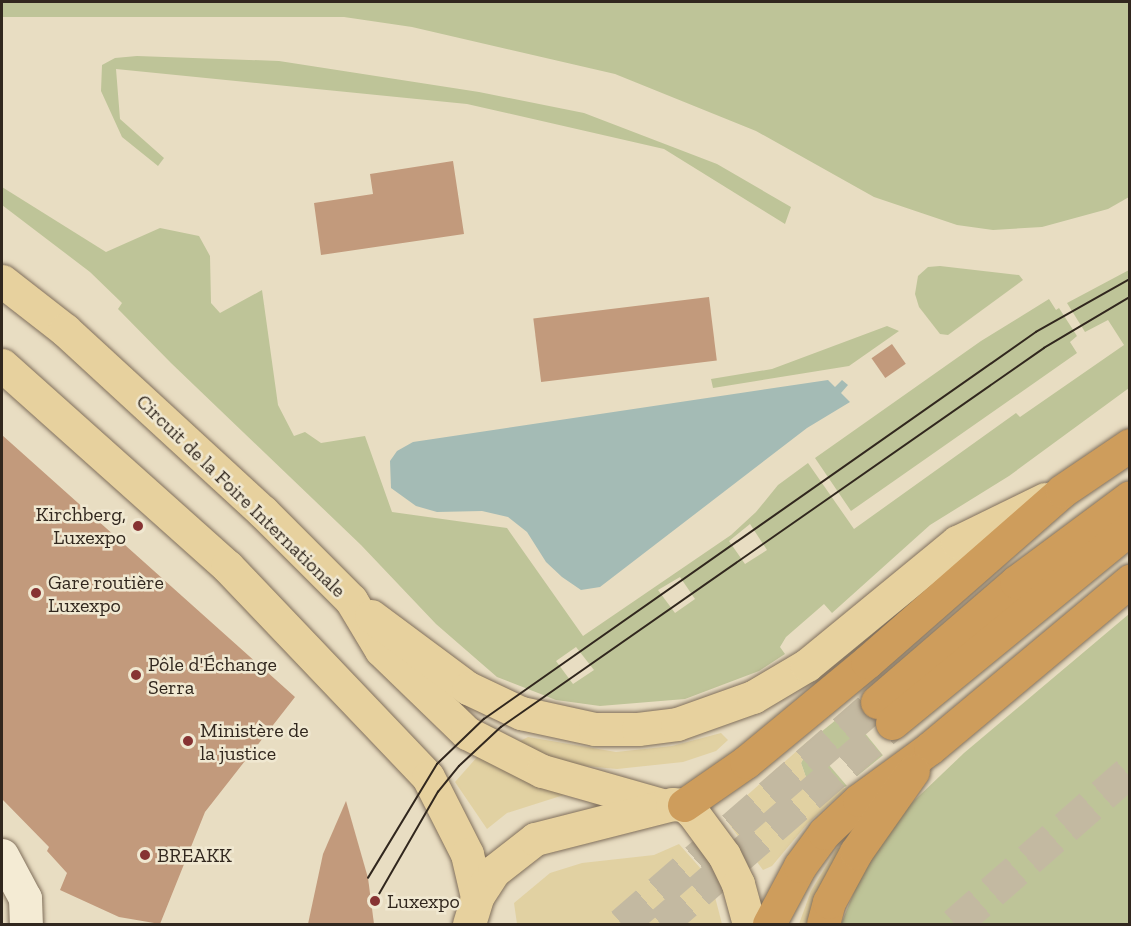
<!DOCTYPE html>
<meta charset="utf-8">
<style>
body{margin:0}
#map{position:relative;width:1131px;height:926px;overflow:hidden;background:#e8ddc2;font-family:"Zilla Slab",serif}
div>[style]{position:absolute}
.green>*{inset:0;background:#bec498;transform-origin:0 0}
.sand>*{inset:0;background:#e1d1a2}
.water>*{inset:0;background:#a4bbb5}
.building>*{inset:0;background:#c29a7c;transform-origin:0 0}
.highway-tunnel>*{height:33px;margin-top:-16.5px;transform-origin:0;background:repeating-linear-gradient(90deg,#c3b9a1 0 33px,transparent 0 49px)}
.roads{filter:drop-shadow(0 0 2px #806f5b) drop-shadow(0 0 2px #806f5b)}
.minor>*{height:33px;margin:-16.5px;padding:0 16.5px;transform-origin:16.5px;border-radius:16.5px;background:#f4ebd4}
.major>*{height:33px;margin:-16.5px;padding:0 16.5px;transform-origin:16.5px;border-radius:16.5px;background:#e7d19e}
.highway>*{height:33px;margin:-16.5px;padding:0 16.5px;transform-origin:16.5px;border-radius:16.5px;background:#ce9d5c}
.tram>*{height:1.5px;margin:-0.75px;padding:0 0.75px;transform-origin:0.75px;border-radius:0.75px;background:#31271e}
.dots>*{width:16px;height:16px;translate:-50% -50%;box-sizing:border-box;border:3px solid #f0e8d1;border-radius:50%}
span{translate:-50% -50%;white-space:nowrap;text-align:center;line-height:1.15;-webkit-text-stroke:5px #f0e8d1;paint-order:stroke}
.street-label{font-size:20px;color:#31271e}
.poi-label{font-size:20px;color:#31271e}
.right{translate:-100% -50%;text-align:right}
.left{translate:0 -50%;text-align:left}
.frame{position:absolute;inset:0;border:3px solid #31271e;pointer-events:none}
</style>
<div id="map">
<div class="green">
<i style="clip-path:polygon(2px 2px,1129px 2px,1129px 197px,1108px 209px,1042px 227px,993px 230px,957px 225px,874px 197px,756px 131px,615px 74px,412px 27px,344px 17px,2px 17px)"></i>
<i style="clip-path:polygon(137px 56px,279px 61px,479px 92px,584px 113px,717px 164px,791px 207px,785px 224px,664px 149px,467px 104px,116px 69px,120px 119px,164px 158px,158px 166px,122px 137px,101px 91px,102px 65px,115px 58px)"></i>
<i style="clip-path:polygon(evenodd,2px 187px,106px 252px,160px 228px,199px 236px,210px 256px,211px 303px,220px 313px,262px 290px,278px 405px,294px 436px,305px 432px,321px 443px,365px 436px,392px 512px,507px 528px,583px 636px,731px 535px,756px 512px,778px 485px,808px 463px,854px 529px,1016px 413px,1020px 417px,1124px 345px,1108px 320px,1085px 332px,1067px 303px,1129px 270px,1129px 388px,1009px 476px,930px 525px,832px 613px,824px 604px,786px 637px,780px 647px,785px 654px,759px 671px,685px 699px,600px 706px,556px 700px,497px 677px,436px 624px,361px 545px,171px 363px,118px 309px,122px 303px,90px 272px,2px 205px,2px 187px,750px 524px,767px 550px,745px 564px,729px 541px,750px 524px,2px 187px,680px 577px,695px 599px,675px 613px,658px 590px,680px 577px,2px 187px,576px 647px,594px 670px,573px 684px,556px 661px,576px 647px)"></i>
<i style="clip-path:polygon(940px 266px,1019px 275px,1023px 280px,948px 335px,940px 334px,919px 307px,915px 294px,918px 276px,928px 267px)"></i>
<i style="clip-path:polygon(1049px 299px,1056px 310px,1059px 308px,1077px 336px,1070px 342px,1077px 353px,851px 511px,815px 458px,981px 341px)"></i>
<i style="clip-path:polygon(887px 326px,899px 331px,849px 366px,713px 388px,711px 379px,772px 369px)"></i>
<i style="clip-path:polygon(1129px 614px,1129px 924px,841px 924px,863px 870px,897px 817px,964px 753px)"></i>
<i style="left:847px;top:711px;width:57px;height:33px;rotate:51deg"></i>
<i style="clip-path:polygon(811px 744px,847px 786px,827px 793px,808px 783px,801px 763px)"></i>
</div>
<div class="sand">
<i style="clip-path:polygon(721px 733px,728px 740px,716px 751px,683px 762px,617px 769px,575px 765px,539px 756px,518px 742px,528px 737px,616px 752px,672px 746px)"></i>
<i style="clip-path:polygon(808px 741px,811px 744px,801px 763px,808px 783px,827px 793px,848px 787px,808px 823px,772px 866px,763px 870px,729px 824px,726px 814px)"></i>
<i style="clip-path:polygon(478px 756px,538px 786px,570px 793px,507px 813px,487px 829px,455px 782px)"></i>
<i style="clip-path:polygon(679px 844px,702px 870px,714px 893px,722px 924px,517px 924px,514px 903px,550px 873px,582px 863px,654px 855px)"></i>
<i style="clip-path:polygon(837px 848px,841px 849px,810px 924px,799px 924px,811px 891px)"></i>
</div>
<div class="water">
<i style="clip-path:polygon(828px 380px,835px 387px,842px 380px,848px 385px,841px 393px,850px 402px,807px 428px,600px 587px,581px 590px,562px 577px,546px 562px,527px 532px,508px 517px,482px 511px,437px 512px,416px 506px,391px 488px,390px 461px,397px 451px,413px 442px)"></i>
</div>
<div class="building">
<i style="clip-path:polygon(453px 161px,464px 234px,321px 255px,314px 203px,373px 194px,370px 174px)"></i>
<i style="left:709px;top:297px;width:64px;height:177px;rotate:83deg"></i>
<i style="left:892px;top:344px;width:24px;height:25px;rotate:55deg"></i>
<i style="clip-path:polygon(2px 435px,295px 697px,205px 812px,160px 924px,119px 917px,60px 890px,67px 873px,47px 851px,49px 847px,2px 799px)"></i>
<i style="clip-path:polygon(346px 801px,368px 878px,374px 924px,308px 924px,323px 854px)"></i>
</div>
<div class="highway-tunnel">
<i style="left:622px;top:924px;width:338px;rotate:-41deg"></i>
<i style="left:661px;top:924px;width:306px;rotate:-41deg"></i>
<i style="left:955px;top:924px;width:232px;rotate:-41.2deg"></i>
</div>
<div class="roads">
<div class="minor">
<i style="left:2px;top:855px;width:49px;rotate:61.9deg"></i>
<i style="left:25px;top:898px;width:26px;rotate:88deg"></i>
</div>
<div class="major">
<i style="left:2px;top:281px;width:80px;rotate:37.9deg"></i>
<i style="left:65px;top:330px;width:268px;rotate:42.6deg"></i>
<i style="left:262px;top:511px;width:126px;rotate:45deg"></i>
<i style="left:351px;top:600px;width:58px;rotate:59deg"></i>
<i style="left:381px;top:650px;width:120px;rotate:44deg"></i>
<i style="left:467px;top:733px;width:84px;rotate:26.9deg"></i>
<i style="left:542px;top:771px;width:124px;rotate:15.9deg"></i>
<i style="left:2px;top:365px;width:302px;rotate:41.8deg"></i>
<i style="left:227px;top:566px;width:291px;rotate:46.4deg"></i>
<i style="left:428px;top:777px;width:86px;rotate:63.1deg"></i>
<i style="left:467px;top:854px;width:44px;rotate:76.9deg"></i>
<i style="left:371px;top:616px;width:121px;rotate:36.6deg"></i>
<i style="left:468px;top:688px;width:59px;rotate:25.3deg"></i>
<i style="left:521px;top:713px;width:76px;rotate:12.2deg"></i>
<i style="left:595px;top:729px;width:43px"></i>
<i style="left:638px;top:729px;width:39px;rotate:-7deg"></i>
<i style="left:677px;top:724px;width:81px;rotate:-19.6deg"></i>
<i style="left:753px;top:697px;width:63px;rotate:-30.7deg"></i>
<i style="left:807px;top:665px;width:194px;rotate:-39.4deg"></i>
<i style="left:957px;top:542px;width:98px;rotate:-26deg"></i>
<i style="left:469px;top:924px;width:28px;rotate:-73deg"></i>
<i style="left:477px;top:897px;width:31px;rotate:-57deg"></i>
<i style="left:494px;top:871px;width:52px;rotate:-38deg"></i>
<i style="left:535px;top:839px;width:141px;rotate:-14.3deg"></i>
<i style="left:672px;top:804px;width:12px;rotate:5deg"></i>
<i style="left:684px;top:805px;width:12px;rotate:42deg"></i>
<i style="left:693px;top:813px;width:52px;rotate:53.6deg"></i>
<i style="left:724px;top:855px;width:32px;rotate:64deg"></i>
<i style="left:738px;top:884px;width:41px;rotate:74.6deg"></i>
</div>
<div class="highway">
<i style="left:877px;top:702px;width:184px;rotate:-40.8deg"></i>
<i style="left:1016px;top:582px;width:142px;rotate:-36.7deg"></i>
<i style="left:892px;top:723px;width:308px;rotate:-39.3deg"></i>
<i style="left:684px;top:805px;width:75px;rotate:-34.7deg"></i>
<i style="left:746px;top:762px;width:157px;rotate:-39.6deg"></i>
<i style="left:867px;top:662px;width:259px;rotate:-41.2deg"></i>
<i style="left:1062px;top:491px;width:82px;rotate:-34.1deg"></i>
<i style="left:769px;top:924px;width:66px;rotate:-61.9deg"></i>
<i style="left:800px;top:866px;width:41px;rotate:-54deg"></i>
<i style="left:824px;top:833px;width:48px;rotate:-43.3deg"></i>
<i style="left:859px;top:800px;width:88px;rotate:-36.2deg"></i>
<i style="left:930px;top:748px;width:261px;rotate:-39.9deg"></i>
<i style="left:823px;top:924px;width:23px;rotate:-75deg"></i>
<i style="left:829px;top:902px;width:57px;rotate:-61.6deg"></i>
<i style="left:856px;top:852px;width:99px;rotate:-54.9deg"></i>
</div>
</div>
<div class="tram">
<i style="left:368px;top:878px;width:133px;rotate:-58.8deg"></i>
<i style="left:437px;top:764px;width:65px;rotate:-43.8deg"></i>
<i style="left:484px;top:719px;width:674px;rotate:-35.03deg"></i>
<i style="left:1036px;top:332px;width:108px;rotate:-29.4deg"></i>
<i style="left:375px;top:901px;width:126px;rotate:-60deg"></i>
<i style="left:438px;top:792px;width:33px;rotate:-51deg"></i>
<i style="left:459px;top:766px;width:57px;rotate:-42.9deg"></i>
<i style="left:501px;top:727px;width:662px;rotate:-34.91deg"></i>
<i style="left:1044px;top:348px;width:100px;rotate:-30.7deg"></i>
</div>
<div class="dots">
<i style="left:138px;top:526px;background:#873333"></i>
<i style="left:36px;top:593px;background:#873333"></i>
<i style="left:136px;top:675px;background:#873333"></i>
<i style="left:188px;top:741px;background:#873333"></i>
<i style="left:145px;top:855px;background:#873333"></i>
<i style="left:375px;top:901px;background:#873333"></i>
</div>
<div class="street-label">
<span style="left:241px;top:496px;rotate:44deg">Circuit de la Foire Internationale</span>
</div>
<div class="poi-label">
<span class="right" style="left:126px;top:526px">Kirchberg,<br>Luxexpo</span>
<span class="left" style="left:48px;top:594px">Gare routière<br>Luxexpo</span>
<span class="left" style="left:148px;top:676px">Pôle d'Échange<br>Serra</span>
<span class="left" style="left:200px;top:742px">Ministère de<br>la justice</span>
<span class="left" style="left:157px;top:855px">BREAKK</span>
<span class="left" style="left:387px;top:901px">Luxexpo</span>
</div>
<div class="frame"></div>
</div>
